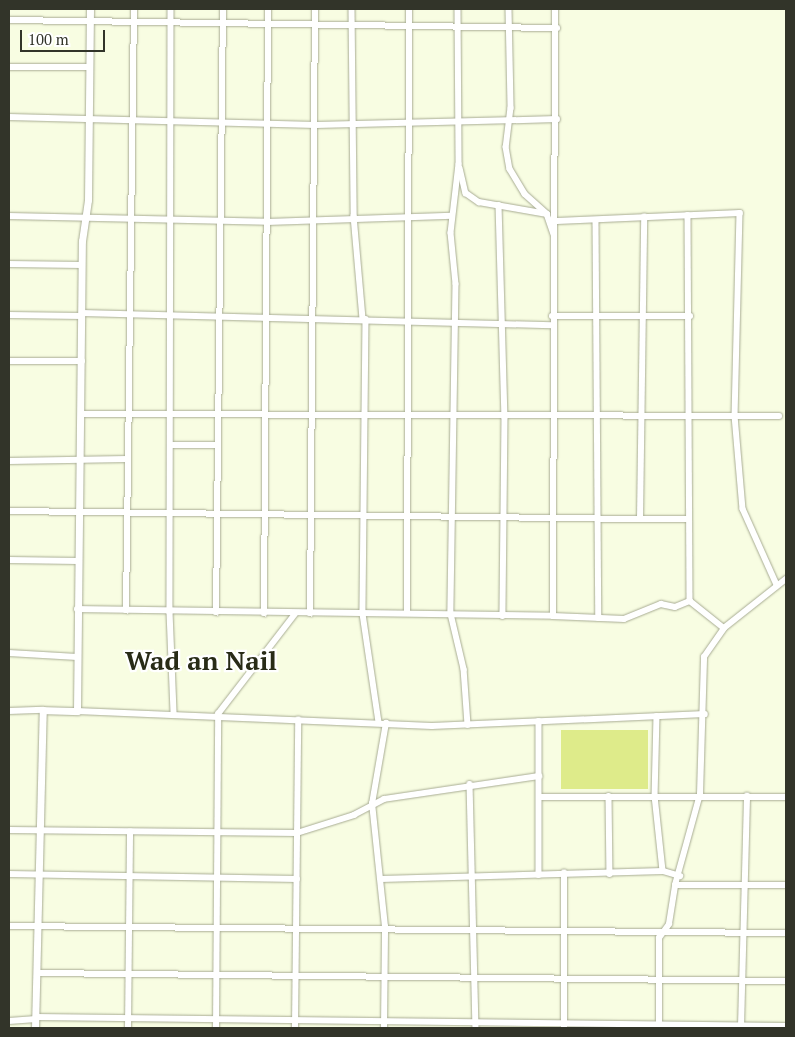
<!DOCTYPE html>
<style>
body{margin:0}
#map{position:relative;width:795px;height:1037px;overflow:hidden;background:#f8fde2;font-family:"PT Serif",serif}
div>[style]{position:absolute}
.green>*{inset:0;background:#deeb8a;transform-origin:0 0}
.roads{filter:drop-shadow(0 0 1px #a8ac93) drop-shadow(0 0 1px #a8ac93)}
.minor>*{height:5.5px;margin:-2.75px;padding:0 2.75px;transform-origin:2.75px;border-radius:2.75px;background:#fff}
.tertiary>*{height:7px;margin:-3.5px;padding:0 3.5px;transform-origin:3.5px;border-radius:3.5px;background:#fff}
span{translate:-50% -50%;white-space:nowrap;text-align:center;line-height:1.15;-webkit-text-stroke:4.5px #fff;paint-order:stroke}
.town-label{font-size:26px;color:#282b16;font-weight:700}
.frame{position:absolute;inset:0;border:10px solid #323429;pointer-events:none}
.scale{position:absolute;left:20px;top:30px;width:85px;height:22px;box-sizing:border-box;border:2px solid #323429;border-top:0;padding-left:6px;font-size:15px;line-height:18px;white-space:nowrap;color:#323429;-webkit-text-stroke:4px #fff;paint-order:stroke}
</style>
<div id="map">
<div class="green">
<i style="left:561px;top:730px;width:87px;height:59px"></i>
</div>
<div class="roads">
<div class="minor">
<i style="left:171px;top:9px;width:603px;rotate:90.1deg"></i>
<i style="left:170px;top:612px;width:101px;rotate:87.7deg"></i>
<i style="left:352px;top:9px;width:207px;rotate:89.4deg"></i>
<i style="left:354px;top:216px;width:103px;rotate:85deg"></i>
<i style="left:458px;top:9px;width:155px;rotate:89.6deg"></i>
<i style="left:459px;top:164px;width:69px;rotate:96.6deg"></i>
<i style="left:451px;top:233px;width:51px;rotate:84.4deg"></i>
<i style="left:456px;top:284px;width:330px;rotate:90.9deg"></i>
<i style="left:451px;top:614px;width:57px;rotate:76.7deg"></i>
<i style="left:464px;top:669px;width:56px;rotate:85.9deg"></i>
<i style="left:509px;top:9px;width:99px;rotate:88.8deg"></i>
<i style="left:511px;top:108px;width:39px;rotate:97deg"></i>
<i style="left:506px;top:147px;width:22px;rotate:80deg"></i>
<i style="left:510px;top:169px;width:29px;rotate:59deg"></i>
<i style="left:525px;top:194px;width:30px;rotate:42deg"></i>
<i style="left:547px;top:214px;width:21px;rotate:71deg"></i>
<i style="left:9px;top:20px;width:548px;rotate:0.84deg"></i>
<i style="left:9px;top:67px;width:81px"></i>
<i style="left:9px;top:117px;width:307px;rotate:1.5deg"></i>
<i style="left:316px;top:125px;width:241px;rotate:-1.4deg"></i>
<i style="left:460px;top:168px;width:26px;rotate:77deg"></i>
<i style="left:466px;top:193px;width:16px;rotate:35deg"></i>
<i style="left:479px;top:202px;width:69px;rotate:10deg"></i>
<i style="left:499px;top:205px;width:212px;rotate:88.4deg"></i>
<i style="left:505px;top:417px;width:199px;rotate:90.6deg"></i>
<i style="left:688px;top:215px;width:386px;rotate:89.7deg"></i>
<i style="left:9px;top:216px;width:258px;rotate:1.3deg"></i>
<i style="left:267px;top:222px;width:185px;rotate:-1.9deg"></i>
<i style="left:557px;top:221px;width:183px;rotate:-2.5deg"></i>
<i style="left:740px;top:213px;width:203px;rotate:91.4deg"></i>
<i style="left:735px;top:416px;width:93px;rotate:85.1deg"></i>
<i style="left:743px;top:509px;width:83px;rotate:65.9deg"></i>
<i style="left:596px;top:222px;width:396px;rotate:89.6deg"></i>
<i style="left:9px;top:264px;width:73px;rotate:0.8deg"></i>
<i style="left:82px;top:313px;width:470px;rotate:1.5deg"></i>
<i style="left:9px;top:315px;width:73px;rotate:0.8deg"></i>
<i style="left:552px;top:316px;width:138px"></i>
<i style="left:366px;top:319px;width:295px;rotate:90.6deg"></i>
<i style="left:363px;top:614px;width:110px;rotate:81.6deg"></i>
<i style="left:9px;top:361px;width:73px"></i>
<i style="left:82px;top:414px;width:697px;rotate:0.16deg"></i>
<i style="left:170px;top:445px;width:48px"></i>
<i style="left:9px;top:461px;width:118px;rotate:-1deg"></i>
<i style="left:9px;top:511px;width:631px;rotate:0.73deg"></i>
<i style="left:640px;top:519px;width:302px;rotate:-89.2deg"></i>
<i style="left:640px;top:519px;width:49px"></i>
<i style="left:9px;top:560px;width:69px;rotate:0.8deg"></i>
<i style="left:77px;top:609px;width:476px;rotate:0.8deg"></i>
<i style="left:553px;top:616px;width:607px;rotate:-89.81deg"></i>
<i style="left:126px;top:611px;width:602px;rotate:-89.24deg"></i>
<i style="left:216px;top:613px;width:604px;rotate:-89.34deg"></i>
<i style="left:264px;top:614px;width:605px;rotate:-89.62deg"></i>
<i style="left:310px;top:614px;width:605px;rotate:-89.53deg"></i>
<i style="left:407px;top:614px;width:605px;rotate:-89.81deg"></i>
<i style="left:553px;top:616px;width:71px;rotate:2.4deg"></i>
<i style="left:624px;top:619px;width:40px;rotate:-22deg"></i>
<i style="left:661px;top:604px;width:14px;rotate:12deg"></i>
<i style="left:675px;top:607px;width:16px;rotate:-22deg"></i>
<i style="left:690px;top:601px;width:43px;rotate:38.5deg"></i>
<i style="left:9px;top:653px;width:68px;rotate:3.4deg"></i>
<i style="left:9px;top:711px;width:34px;rotate:-2deg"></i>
<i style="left:77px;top:711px;width:355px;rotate:2.4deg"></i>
<i style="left:432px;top:726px;width:273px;rotate:-2.5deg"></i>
<i style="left:657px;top:716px;width:80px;rotate:91.4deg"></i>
<i style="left:655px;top:796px;width:75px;rotate:83.9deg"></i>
<i style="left:539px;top:721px;width:154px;rotate:90deg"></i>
<i style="left:470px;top:784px;width:244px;rotate:88.6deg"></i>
<i style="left:609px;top:796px;width:78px;rotate:89.3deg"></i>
<i style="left:539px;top:797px;width:247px"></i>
<i style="left:9px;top:830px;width:288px;rotate:0.6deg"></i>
<i style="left:297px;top:833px;width:60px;rotate:-17.5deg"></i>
<i style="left:354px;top:815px;width:34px;rotate:-28deg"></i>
<i style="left:384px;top:799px;width:157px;rotate:-8.4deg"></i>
<i style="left:9px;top:874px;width:288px;rotate:1deg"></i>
<i style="left:381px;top:879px;width:282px;rotate:-1.6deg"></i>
<i style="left:663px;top:871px;width:18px;rotate:16deg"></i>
<i style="left:675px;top:885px;width:111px"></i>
<i style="left:9px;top:926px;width:777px;rotate:0.52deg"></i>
<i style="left:37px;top:973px;width:749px;rotate:0.61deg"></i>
<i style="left:36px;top:1017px;width:750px;rotate:0.69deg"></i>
<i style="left:9px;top:1021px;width:27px;rotate:-4deg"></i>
<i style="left:741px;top:1027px;width:231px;rotate:-88.5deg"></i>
<i style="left:128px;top:1028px;width:196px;rotate:-89.4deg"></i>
<i style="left:216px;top:1028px;width:314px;rotate:-89.6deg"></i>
<i style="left:218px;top:714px;width:126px;rotate:-52.4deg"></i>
<i style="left:295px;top:1028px;width:308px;rotate:-89.4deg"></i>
<i style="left:384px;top:1028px;width:101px;rotate:-89.4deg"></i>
<i style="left:385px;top:927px;width:124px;rotate:-96deg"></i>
<i style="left:372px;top:804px;width:82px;rotate:-80.2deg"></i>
<i style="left:564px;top:1028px;width:155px;rotate:-90deg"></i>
<i style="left:659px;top:1028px;width:90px;rotate:-90deg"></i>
<i style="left:659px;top:938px;width:17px;rotate:-54deg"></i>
<i style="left:669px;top:924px;width:39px;rotate:-81deg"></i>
<i style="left:675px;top:885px;width:94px;rotate:-74.6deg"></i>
<i style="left:700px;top:794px;width:137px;rotate:-88.3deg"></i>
<i style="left:704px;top:657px;width:35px;rotate:-55deg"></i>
<i style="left:724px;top:628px;width:79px;rotate:-38.3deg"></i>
</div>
<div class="tertiary">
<i style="left:35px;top:1028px;width:318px;rotate:-88.6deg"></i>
<i style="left:43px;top:710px;width:34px;rotate:2deg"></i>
<i style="left:77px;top:711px;width:470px;rotate:-89.4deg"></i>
<i style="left:82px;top:241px;width:41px;rotate:-81.7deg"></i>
<i style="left:88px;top:200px;width:191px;rotate:-89.4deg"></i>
</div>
</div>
<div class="town-label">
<span style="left:201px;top:661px">Wad an Nail</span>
</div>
<div class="frame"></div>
<div class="scale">100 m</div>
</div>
